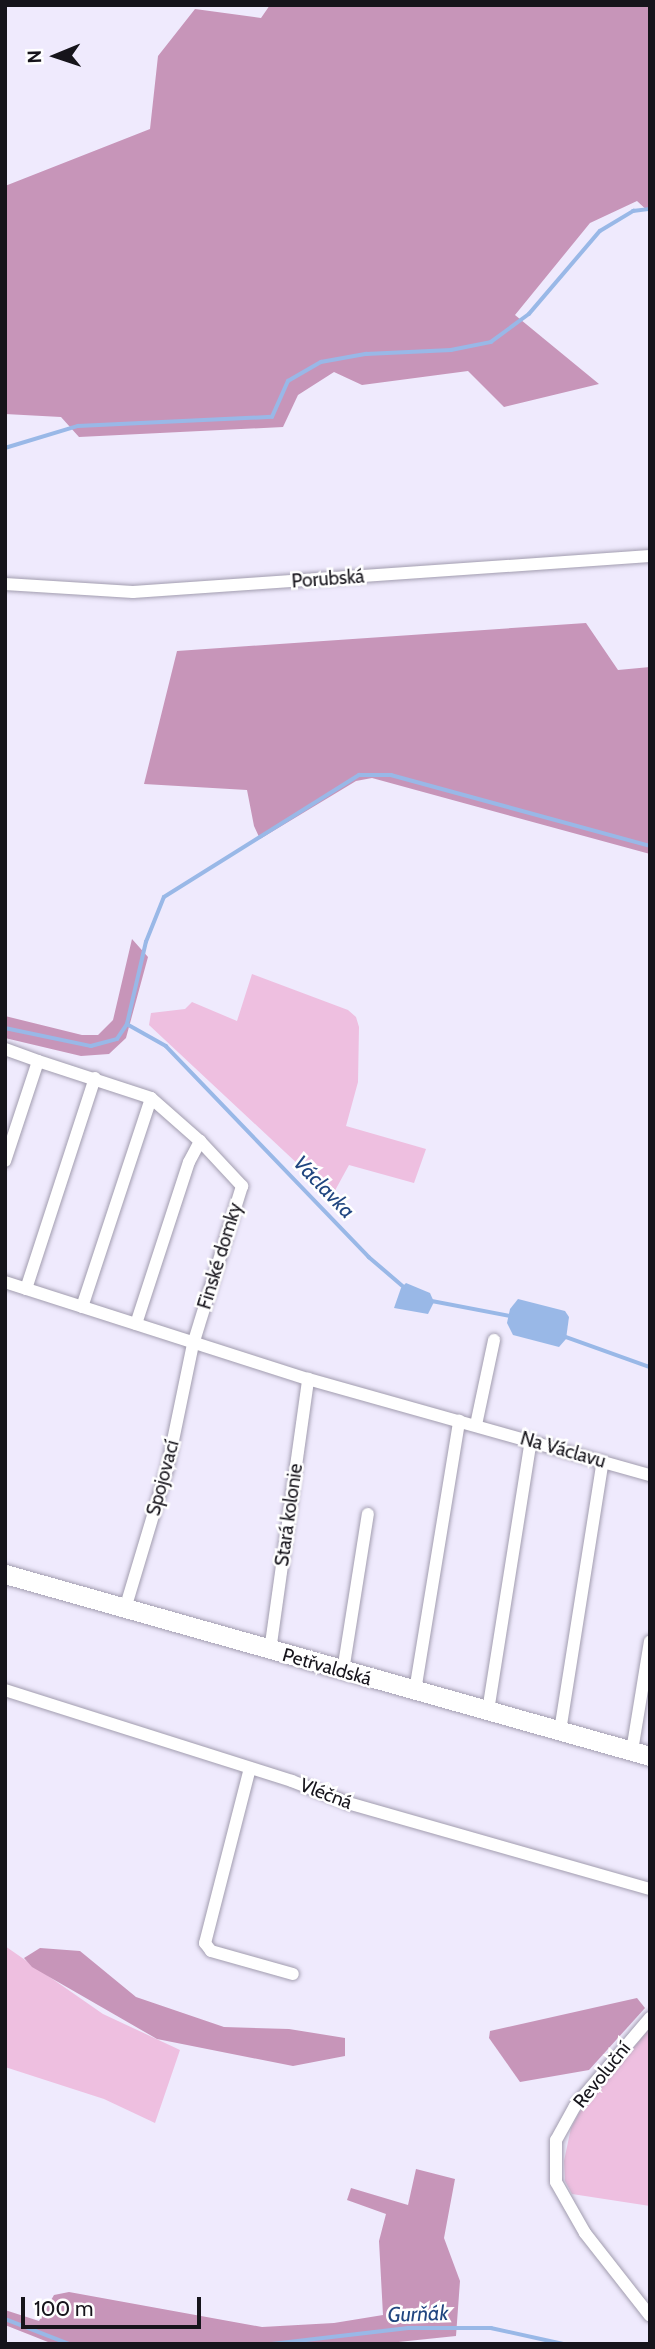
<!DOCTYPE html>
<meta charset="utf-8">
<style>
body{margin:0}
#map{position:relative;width:655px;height:2349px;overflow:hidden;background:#efeafd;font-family:Cabin,sans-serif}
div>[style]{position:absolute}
.green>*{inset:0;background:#eebfe0}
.forest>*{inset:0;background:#c795b9}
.water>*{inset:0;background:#99b8e7}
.stream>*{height:3.5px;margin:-1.75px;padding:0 1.75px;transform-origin:1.75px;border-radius:1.75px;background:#99b8e7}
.roads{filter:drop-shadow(0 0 2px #a29daf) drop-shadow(0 0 2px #a29daf)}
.street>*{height:12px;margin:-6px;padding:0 6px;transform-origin:6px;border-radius:6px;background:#fff}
.secondary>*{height:19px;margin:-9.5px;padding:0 9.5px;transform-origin:9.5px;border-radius:9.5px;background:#fff}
span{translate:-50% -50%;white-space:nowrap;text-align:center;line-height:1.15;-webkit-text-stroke:5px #fff;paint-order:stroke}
.street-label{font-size:19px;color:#16141b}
.water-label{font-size:21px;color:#214680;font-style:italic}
.frame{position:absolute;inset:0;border:7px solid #16141b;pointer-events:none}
.north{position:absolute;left:21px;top:21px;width:70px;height:70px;-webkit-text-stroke:5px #fff;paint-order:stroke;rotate:268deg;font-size:19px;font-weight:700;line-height:28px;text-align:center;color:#16141b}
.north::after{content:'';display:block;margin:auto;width:24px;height:32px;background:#16141b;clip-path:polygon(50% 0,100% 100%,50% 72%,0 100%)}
.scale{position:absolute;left:21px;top:2297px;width:180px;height:32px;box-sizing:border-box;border:4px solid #16141b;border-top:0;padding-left:9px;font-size:21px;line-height:24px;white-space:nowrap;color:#16141b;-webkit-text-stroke:5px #fff;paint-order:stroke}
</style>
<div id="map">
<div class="green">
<i style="clip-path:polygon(252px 974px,348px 1010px,356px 1017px,359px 1027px,358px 1082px,346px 1126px,426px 1149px,414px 1183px,349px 1165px,332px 1196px,149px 1025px,151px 1013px,185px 1009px,192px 1002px,237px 1021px)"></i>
<i style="clip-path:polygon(5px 1946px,103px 2014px,180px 2050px,155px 2123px,104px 2099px,5px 2067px)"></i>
<i style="clip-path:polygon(650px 2028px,650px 2206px,572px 2194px,565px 2181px,564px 2161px,571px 2128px,579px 2113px)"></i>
</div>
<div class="forest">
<i style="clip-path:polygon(270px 5px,650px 5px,650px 213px,637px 201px,590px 223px,515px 315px,599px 384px,504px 407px,468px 371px,362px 385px,334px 372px,298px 395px,283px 427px,79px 437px,61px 417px,5px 414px,5px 186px,150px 129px,158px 56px,195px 9px,261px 18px)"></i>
<i style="clip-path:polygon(586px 623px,618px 670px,650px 667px,650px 854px,372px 778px,356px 781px,260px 839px,254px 826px,247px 790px,144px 784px,177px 651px)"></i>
<i style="clip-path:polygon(132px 939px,148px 957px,126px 1038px,109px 1054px,81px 1056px,5px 1038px,5px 1016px,82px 1035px,98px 1035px,113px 1020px)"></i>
<i style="clip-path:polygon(40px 1948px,80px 1951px,136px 1997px,224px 2027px,289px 2029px,345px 2038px,345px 2056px,293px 2066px,157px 2039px,32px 1967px,24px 1958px)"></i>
<i style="clip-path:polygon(637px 1998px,645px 2008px,589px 2070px,520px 2082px,489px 2038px,490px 2031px)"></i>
<i style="clip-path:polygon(416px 2169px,455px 2179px,444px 2238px,460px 2281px,456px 2336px,379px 2344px,53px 2344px,5px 2325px,5px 2310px,39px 2321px,54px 2295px,69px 2292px,262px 2327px,334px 2323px,383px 2315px,379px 2241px,386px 2214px,347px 2200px,351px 2188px,408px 2205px)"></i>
</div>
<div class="water">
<i style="clip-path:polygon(406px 1283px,430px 1293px,434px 1302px,428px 1314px,394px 1308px,401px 1288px)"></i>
<i style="clip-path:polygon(518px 1299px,565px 1311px,569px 1317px,566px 1339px,559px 1347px,513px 1335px,507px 1323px,510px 1309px)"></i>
</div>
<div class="stream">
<i style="left:5px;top:448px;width:76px;rotate:-16.8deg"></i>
<i style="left:78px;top:426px;width:194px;rotate:-2.7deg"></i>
<i style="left:272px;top:417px;width:39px;rotate:-66deg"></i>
<i style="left:288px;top:381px;width:38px;rotate:-30deg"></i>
<i style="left:321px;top:362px;width:46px;rotate:-10.1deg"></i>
<i style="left:366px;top:354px;width:85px;rotate:-2.7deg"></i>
<i style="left:451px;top:350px;width:41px;rotate:-11.3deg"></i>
<i style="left:491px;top:342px;width:47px;rotate:-36.4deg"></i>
<i style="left:529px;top:314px;width:109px;rotate:-49.5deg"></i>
<i style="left:600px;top:231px;width:39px;rotate:-31deg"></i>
<i style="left:633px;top:211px;width:17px;rotate:-7deg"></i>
<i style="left:127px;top:1024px;width:84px;rotate:-77deg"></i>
<i style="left:146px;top:942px;width:48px;rotate:-68.2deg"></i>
<i style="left:164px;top:897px;width:230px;rotate:-32deg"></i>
<i style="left:359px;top:775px;width:32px"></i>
<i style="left:391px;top:775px;width:269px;rotate:15.3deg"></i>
<i style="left:5px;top:1028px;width:88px;rotate:11.8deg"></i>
<i style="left:91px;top:1046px;width:27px;rotate:-15deg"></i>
<i style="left:117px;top:1039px;width:18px;rotate:-56deg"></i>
<i style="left:127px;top:1024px;width:45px;rotate:29.4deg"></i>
<i style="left:166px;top:1046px;width:293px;rotate:46.1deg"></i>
<i style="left:369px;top:1257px;width:46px;rotate:40.6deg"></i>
<i style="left:432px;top:1301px;width:80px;rotate:10.8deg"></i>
<i style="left:563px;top:1336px;width:92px;rotate:19.6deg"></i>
<i style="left:5px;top:2319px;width:69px;rotate:21.3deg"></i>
<i style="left:272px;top:2344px;width:137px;rotate:-6.7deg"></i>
<i style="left:408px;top:2328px;width:83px"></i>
<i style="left:491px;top:2328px;width:75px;rotate:12.4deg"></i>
</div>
<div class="roads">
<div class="street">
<i style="left:5px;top:584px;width:128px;rotate:3.6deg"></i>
<i style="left:133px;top:592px;width:518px;rotate:-3.98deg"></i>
<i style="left:5px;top:1049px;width:35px;rotate:20deg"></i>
<i style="left:5px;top:1161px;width:105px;rotate:-71.7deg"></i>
<i style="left:38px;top:1061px;width:119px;rotate:18.1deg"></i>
<i style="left:151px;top:1098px;width:65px;rotate:41.3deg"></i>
<i style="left:200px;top:1141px;width:62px;rotate:47deg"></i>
<i style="left:242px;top:1186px;width:165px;rotate:107.2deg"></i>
<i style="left:193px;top:1344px;width:128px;rotate:101.7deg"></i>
<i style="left:167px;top:1469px;width:146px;rotate:106.7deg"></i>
<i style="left:5px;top:1282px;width:318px;rotate:17.8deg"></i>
<i style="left:308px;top:1379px;width:355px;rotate:15.7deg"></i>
<i style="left:26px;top:1289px;width:222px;rotate:-71.9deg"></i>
<i style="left:82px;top:1307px;width:220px;rotate:-71.7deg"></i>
<i style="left:136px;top:1324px;width:170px;rotate:-71.9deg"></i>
<i style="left:189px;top:1162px;width:24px;rotate:-62deg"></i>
<i style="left:476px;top:1425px;width:87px;rotate:-78deg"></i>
<i style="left:270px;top:1651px;width:275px;rotate:-82deg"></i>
<i style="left:343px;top:1671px;width:159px;rotate:-81deg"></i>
<i style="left:5px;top:1690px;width:301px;rotate:17.6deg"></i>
<i style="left:292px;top:1781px;width:60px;rotate:21.4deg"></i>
<i style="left:348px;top:1803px;width:314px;rotate:15.9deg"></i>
<i style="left:415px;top:1691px;width:274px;rotate:-80.7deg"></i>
<i style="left:488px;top:1711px;width:274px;rotate:-81deg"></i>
<i style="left:560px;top:1731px;width:273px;rotate:-81deg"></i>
<i style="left:632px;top:1751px;width:111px;rotate:-80.7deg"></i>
<i style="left:250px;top:1768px;width:181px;rotate:104.4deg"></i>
<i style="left:205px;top:1943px;width:10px;rotate:53deg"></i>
<i style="left:211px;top:1951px;width:85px;rotate:15.7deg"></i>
<i style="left:650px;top:2018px;width:116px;rotate:130.4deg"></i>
<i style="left:575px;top:2106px;width:39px;rotate:119deg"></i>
<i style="left:556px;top:2140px;width:42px;rotate:90deg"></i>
<i style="left:556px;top:2182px;width:59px;rotate:60.4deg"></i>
<i style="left:585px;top:2233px;width:105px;rotate:51.9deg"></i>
</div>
<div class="secondary">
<i style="left:5px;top:1574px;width:670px;rotate:15.76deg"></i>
</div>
</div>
<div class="street-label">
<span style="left:328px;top:579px;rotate:-4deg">Porubská</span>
<span style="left:220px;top:1256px;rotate:-73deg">Finské domky</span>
<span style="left:563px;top:1450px;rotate:16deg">Na Václavu</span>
<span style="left:163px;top:1478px;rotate:-75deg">Spojovací</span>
<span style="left:289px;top:1515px;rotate:-82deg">Stará kolonie</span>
<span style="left:327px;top:1667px;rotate:16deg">Petřvaldská</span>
<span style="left:326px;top:1794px;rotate:21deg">Vléčná</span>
<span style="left:602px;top:2075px;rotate:-51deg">Revoluční</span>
</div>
<div class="water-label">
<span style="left:324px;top:1187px;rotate:46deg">Václavka</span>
<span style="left:418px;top:2314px;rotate:-2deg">Gurňák</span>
</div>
<div class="frame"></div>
<div class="north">N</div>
<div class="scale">100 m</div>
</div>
